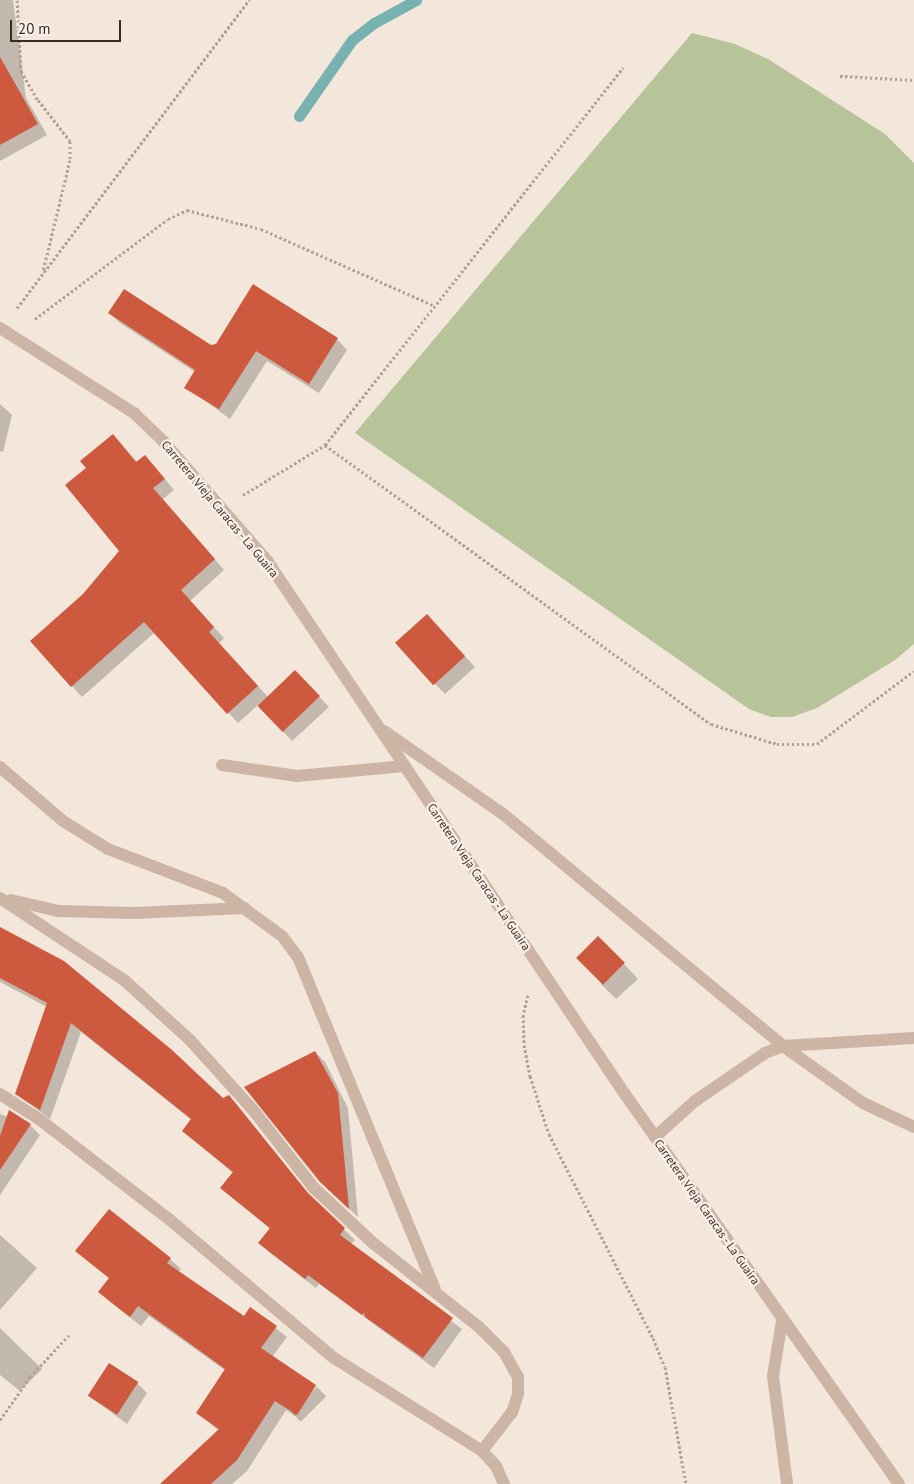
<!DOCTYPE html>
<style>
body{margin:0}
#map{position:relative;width:914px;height:1484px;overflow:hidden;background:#f3e6da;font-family:"PT Sans",sans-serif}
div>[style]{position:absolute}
.green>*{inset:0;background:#b7c399}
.shadow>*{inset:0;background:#0003;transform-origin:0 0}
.stream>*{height:11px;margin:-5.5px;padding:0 5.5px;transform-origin:5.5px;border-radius:5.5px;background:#77b2b1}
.building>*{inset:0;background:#cd593e;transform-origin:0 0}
.path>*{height:3px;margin-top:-1.5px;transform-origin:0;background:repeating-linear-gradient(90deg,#b89e8f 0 2.5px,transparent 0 5px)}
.minor>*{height:12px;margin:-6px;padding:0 6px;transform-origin:6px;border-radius:6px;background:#ccb5a5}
span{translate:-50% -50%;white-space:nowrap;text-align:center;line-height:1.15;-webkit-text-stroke:4.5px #faf0e7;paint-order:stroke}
.street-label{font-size:12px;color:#372b27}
.scale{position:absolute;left:10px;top:20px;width:111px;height:22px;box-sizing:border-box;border:2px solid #372b27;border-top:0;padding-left:6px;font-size:15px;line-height:18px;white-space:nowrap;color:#372b27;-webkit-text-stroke:4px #faf0e7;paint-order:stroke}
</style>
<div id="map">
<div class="green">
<i style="clip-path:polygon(692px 33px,735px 44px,768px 59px,885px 134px,914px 163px,914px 644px,895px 660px,817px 708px,792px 717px,771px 717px,749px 709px,355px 433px)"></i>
</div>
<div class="shadow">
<i style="clip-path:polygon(0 0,13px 0,26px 98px,47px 135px,0 161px)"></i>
<i style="clip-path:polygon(254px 286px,337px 339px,347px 350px,319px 393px,267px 361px,230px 419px,186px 387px,195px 372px,120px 323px,109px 313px,211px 346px,217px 345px)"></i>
<i style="clip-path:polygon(0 404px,12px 415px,3px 452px,0 451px)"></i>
<i style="clip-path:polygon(113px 435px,137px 462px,155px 467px,174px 490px,163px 499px,224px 570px,190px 601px,224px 638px,219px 643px,268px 697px,295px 672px,329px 707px,292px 741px,258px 705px,238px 723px,155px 632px,82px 697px,72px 686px,84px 595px,120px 551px,88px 468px)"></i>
<i style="clip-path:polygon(437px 626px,475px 667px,445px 694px,435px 684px)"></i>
<i style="clip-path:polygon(0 929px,223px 1100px,228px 1097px,315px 1202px,355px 1240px,350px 1245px,462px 1329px,434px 1368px,319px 1284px,316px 1288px,270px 1253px,260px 1243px,270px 1229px,221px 1188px,233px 1173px,183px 1131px,192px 1120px,81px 1032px,50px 1119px,16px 1094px,47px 1007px,0 982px)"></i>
<i style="clip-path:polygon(613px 952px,638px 979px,616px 999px,601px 984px)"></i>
<i style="clip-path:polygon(315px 1052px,325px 1062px,348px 1108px,358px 1217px,332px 1193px)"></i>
<i style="clip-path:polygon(0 1114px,30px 1125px,40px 1135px,0 1195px)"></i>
<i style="clip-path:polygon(0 1235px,37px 1268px,0 1310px)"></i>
<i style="clip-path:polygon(77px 1251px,170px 1259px,181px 1269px,178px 1272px,244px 1318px,251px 1309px,287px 1337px,272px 1357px,316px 1386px,295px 1416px,286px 1410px,247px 1471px,232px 1484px,161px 1484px,219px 1431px,197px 1413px,226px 1371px,149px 1316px,141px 1326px,110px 1302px,100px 1292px,110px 1279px)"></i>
<i style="clip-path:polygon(0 1328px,42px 1369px,20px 1391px,0 1375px)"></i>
<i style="clip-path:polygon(137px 1383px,147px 1393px,127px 1424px,88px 1395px)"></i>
<i style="left:317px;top:1387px;width:13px;height:36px;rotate:45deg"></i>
</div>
<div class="stream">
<i style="left:299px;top:116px;width:93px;rotate:-55.1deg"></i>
<i style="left:352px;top:40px;width:28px;rotate:-38deg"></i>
<i style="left:374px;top:23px;width:48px;rotate:-28.7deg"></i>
</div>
<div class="building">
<i style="clip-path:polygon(0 57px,38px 124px,0 145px)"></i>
<i style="clip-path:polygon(253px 284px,338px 338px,309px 384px,256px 351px,219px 409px,184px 388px,195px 370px,108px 313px,124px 289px,211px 345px,216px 344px)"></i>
<i style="clip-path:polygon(113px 434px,136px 462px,145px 455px,165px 479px,153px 488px,215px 559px,181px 590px,214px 627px,209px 632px,258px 686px,227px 714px,144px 622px,71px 687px,30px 641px,83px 594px,119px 551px,65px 485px,86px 468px,80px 461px)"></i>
<i style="left:427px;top:614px;width:57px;height:43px;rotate:48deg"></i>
<i style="left:295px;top:670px;width:36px;height:52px;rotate:46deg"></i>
<i style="clip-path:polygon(0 927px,64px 961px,172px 1050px,223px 1098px,229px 1095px,308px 1193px,345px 1228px,340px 1235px,453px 1318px,423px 1358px,365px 1317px,364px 1313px,362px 1315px,308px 1275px,305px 1279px,258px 1243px,270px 1228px,220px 1188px,233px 1172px,182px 1131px,191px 1119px,71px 1023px,40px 1110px,15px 1094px,47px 1003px,0 978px)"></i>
<i style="left:598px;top:936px;width:38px;height:31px;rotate:45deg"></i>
<i style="clip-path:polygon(315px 1051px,338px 1093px,349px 1209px,320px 1182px,244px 1087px)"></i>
<i style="clip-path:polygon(9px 1110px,31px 1124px,0 1170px,0 1136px)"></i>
<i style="clip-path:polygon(109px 1209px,171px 1258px,167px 1263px,244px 1316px,250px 1307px,277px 1326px,261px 1348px,316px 1385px,297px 1415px,275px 1401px,237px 1460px,211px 1484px,160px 1484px,219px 1429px,196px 1413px,225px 1369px,138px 1306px,130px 1317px,98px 1292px,109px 1278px,75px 1251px)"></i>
<i style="left:109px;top:1363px;width:35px;height:39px;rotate:33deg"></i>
</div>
<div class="path">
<i style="left:17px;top:0;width:71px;rotate:86.8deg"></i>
<i style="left:21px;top:71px;width:34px;rotate:60deg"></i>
<i style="left:38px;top:100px;width:52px;rotate:52deg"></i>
<i style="left:70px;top:141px;width:19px;rotate:90deg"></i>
<i style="left:70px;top:160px;width:115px;rotate:103.6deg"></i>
<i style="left:840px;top:76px;width:74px;rotate:3.1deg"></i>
<i style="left:17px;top:308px;width:386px;rotate:-53deg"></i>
<i style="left:35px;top:319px;width:166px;rotate:-36.9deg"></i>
<i style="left:168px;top:219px;width:21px;rotate:-25deg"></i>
<i style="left:187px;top:210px;width:76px;rotate:14.4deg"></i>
<i style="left:261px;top:229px;width:190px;rotate:23.9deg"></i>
<i style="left:325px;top:445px;width:476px;rotate:35.9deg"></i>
<i style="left:711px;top:724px;width:69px;rotate:16.9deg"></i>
<i style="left:777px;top:744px;width:40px"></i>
<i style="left:817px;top:744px;width:121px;rotate:-37deg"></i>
<i style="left:243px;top:495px;width:96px;rotate:-31.4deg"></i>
<i style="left:325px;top:445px;width:481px;rotate:-51.7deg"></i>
<i style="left:528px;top:995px;width:21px;rotate:104deg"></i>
<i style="left:523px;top:1015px;width:30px;rotate:88deg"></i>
<i style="left:524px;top:1045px;width:32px;rotate:79deg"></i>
<i style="left:530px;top:1076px;width:61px;rotate:71.9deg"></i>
<i style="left:549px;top:1134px;width:229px;rotate:63deg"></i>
<i style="left:653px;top:1338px;width:31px;rotate:68deg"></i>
<i style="left:665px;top:1367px;width:119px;rotate:79.8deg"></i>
<i style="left:0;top:1420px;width:52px;rotate:-55.1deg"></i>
<i style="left:30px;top:1377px;width:57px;rotate:-47.1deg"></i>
</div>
<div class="minor">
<i style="left:0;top:328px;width:159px;rotate:32.4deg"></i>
<i style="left:134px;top:413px;width:40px;rotate:44deg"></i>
<i style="left:163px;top:441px;width:160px;rotate:49deg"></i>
<i style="left:268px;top:562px;width:632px;rotate:56.16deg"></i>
<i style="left:620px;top:1087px;width:485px;rotate:54.9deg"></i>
<i style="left:384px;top:731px;width:145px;rotate:34.9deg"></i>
<i style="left:503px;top:814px;width:364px;rotate:39.6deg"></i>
<i style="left:783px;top:1046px;width:98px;rotate:35.5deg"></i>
<i style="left:863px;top:1103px;width:56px;rotate:25.2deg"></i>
<i style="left:222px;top:765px;width:76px;rotate:8.3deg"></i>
<i style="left:297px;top:776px;width:108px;rotate:-5.3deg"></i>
<i style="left:0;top:767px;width:83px;rotate:40.6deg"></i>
<i style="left:63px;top:821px;width:53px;rotate:31.9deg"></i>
<i style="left:108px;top:849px;width:123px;rotate:20.9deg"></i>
<i style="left:223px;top:893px;width:73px;rotate:36.1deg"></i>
<i style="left:282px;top:936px;width:26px;rotate:53deg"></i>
<i style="left:298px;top:957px;width:359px;rotate:67.6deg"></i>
<i style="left:0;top:898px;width:149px;rotate:33.5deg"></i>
<i style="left:124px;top:980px;width:89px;rotate:42.3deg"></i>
<i style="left:190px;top:1040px;width:94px;rotate:48deg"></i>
<i style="left:253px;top:1110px;width:99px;rotate:52deg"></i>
<i style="left:314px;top:1188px;width:81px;rotate:43deg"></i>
<i style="left:373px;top:1243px;width:135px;rotate:38.4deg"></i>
<i style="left:479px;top:1327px;width:35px;rotate:45deg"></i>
<i style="left:504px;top:1352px;width:29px;rotate:61deg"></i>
<i style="left:518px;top:1377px;width:17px;rotate:90deg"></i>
<i style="left:518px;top:1394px;width:19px;rotate:108deg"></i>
<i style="left:512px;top:1412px;width:49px;rotate:127.6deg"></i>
<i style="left:11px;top:900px;width:48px;rotate:13.2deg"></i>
<i style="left:58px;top:911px;width:76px;rotate:1.5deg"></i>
<i style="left:134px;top:913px;width:111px;rotate:-2.6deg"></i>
<i style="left:0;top:1094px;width:46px;rotate:32.7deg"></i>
<i style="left:39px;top:1119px;width:165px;rotate:37.6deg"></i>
<i style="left:170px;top:1220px;width:214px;rotate:40.1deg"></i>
<i style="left:334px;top:1358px;width:175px;rotate:32.1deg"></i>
<i style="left:482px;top:1451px;width:21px;rotate:47deg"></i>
<i style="left:496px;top:1466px;width:20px;rotate:66deg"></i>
<i style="left:655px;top:1137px;width:54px;rotate:-42deg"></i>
<i style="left:695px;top:1101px;width:85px;rotate:-34.4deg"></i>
<i style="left:765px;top:1053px;width:19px;rotate:-21deg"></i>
<i style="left:783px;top:1046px;width:131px;rotate:-3.5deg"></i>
<i style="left:782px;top:1321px;width:56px;rotate:99.3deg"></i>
<i style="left:773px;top:1376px;width:109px;rotate:82.6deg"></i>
</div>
<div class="street-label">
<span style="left:220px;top:509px;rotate:50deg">Carretera Vieja Caracas - La Guaira</span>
<span style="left:479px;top:877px;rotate:56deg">Carretera Vieja Caracas - La Guaira</span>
<span style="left:707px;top:1212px;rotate:55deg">Carretera Vieja Caracas - La Guaira</span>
</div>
<div class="scale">20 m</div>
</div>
